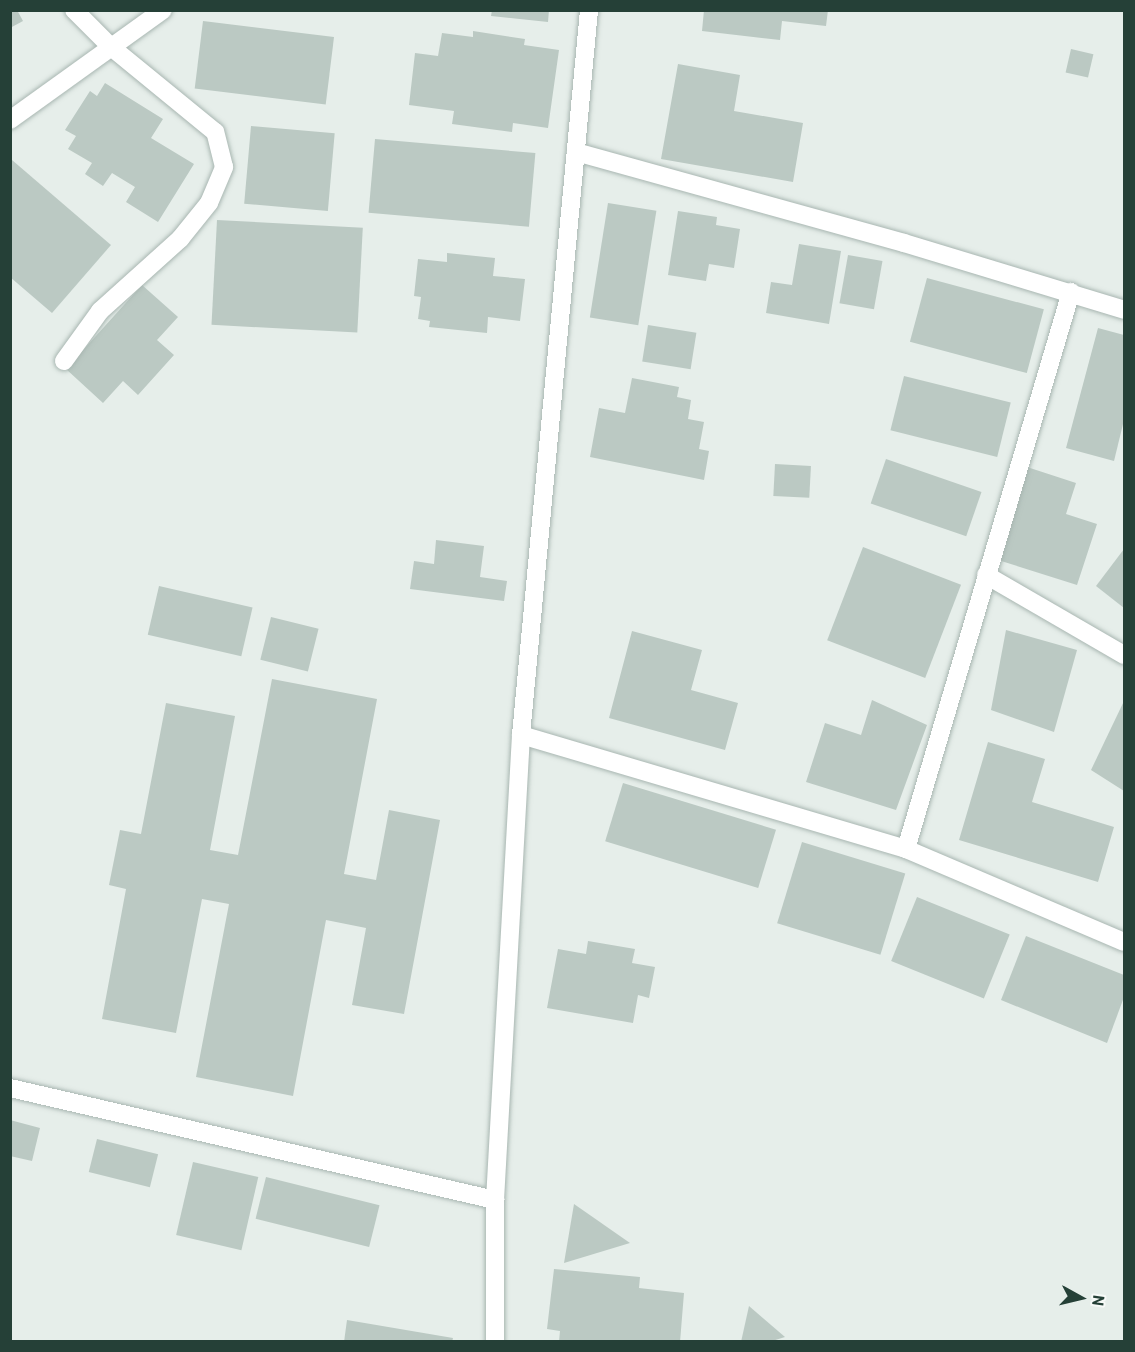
<!DOCTYPE html>
<style>
body{margin:0}
#map{position:relative;width:1135px;height:1352px;overflow:hidden;background:#e6eeea;font-family:Barlow,sans-serif}
div>[style]{position:absolute}
.building>*{inset:0;background:#bbc9c3;transform-origin:0 0}
.roads{filter:drop-shadow(0 0 2px #a8b6b1) drop-shadow(0 0 2px #a8b6b1)}
.minor>*{height:18px;margin:-9px;padding:0 9px;transform-origin:9px;border-radius:9px;background:#fff}
span{translate:-50% -50%;white-space:nowrap;text-align:center;line-height:1.15;-webkit-text-stroke:6px #f7faf8;paint-order:stroke}
.frame{position:absolute;inset:0;border:12px solid #254037;pointer-events:none}
.north{position:absolute;left:1051px;top:1268px;width:60px;height:60px;-webkit-text-stroke:4px #f7faf8;paint-order:stroke;rotate:98deg;font-size:16px;font-weight:700;line-height:24px;text-align:center;color:#254037}
.north::after{content:'';display:block;margin:auto;width:21px;height:27px;background:#254037;clip-path:polygon(50% 0,100% 100%,50% 72%,0 100%)}
</style>
<div id="map">
<div class="building">
<i style="clip-path:polygon(10px 10px,17px 10px,23px 21px,10px 28px)"></i>
<i style="clip-path:polygon(492px 10px,549px 10px,548px 22px,491px 16px)"></i>
<i style="clip-path:polygon(704px 10px,828px 10px,826px 26px,782px 21px,780px 40px,702px 31px)"></i>
<i style="left:203px;top:21px;width:132px;height:68px;rotate:7deg"></i>
<i style="clip-path:polygon(473px 31px,525px 39px,524px 45px,559px 50px,548px 128px,513px 123px,512px 132px,452px 124px,454px 111px,409px 105px,415px 53px,438px 56px,442px 33px,473px 37px)"></i>
<i style="left:1071px;top:49px;width:23px;height:24px;rotate:13deg"></i>
<i style="clip-path:polygon(678px 64px,740px 75px,734px 111px,803px 123px,793px 182px,661px 159px)"></i>
<i style="clip-path:polygon(105px 83px,163px 119px,151px 138px,194px 164px,158px 222px,126px 202px,135px 187px,112px 173px,103px 186px,85px 174px,92px 163px,68px 149px,76px 136px,65px 130px,90px 91px,97px 96px)"></i>
<i style="left:251px;top:126px;width:84px;height:78px;rotate:5deg"></i>
<i style="left:375px;top:139px;width:161px;height:74px;rotate:5deg"></i>
<i style="clip-path:polygon(12px 160px,111px 245px,52px 313px,10px 277px)"></i>
<i style="left:608px;top:203px;width:49px;height:116px;rotate:9deg"></i>
<i style="clip-path:polygon(678px 211px,717px 217px,716px 225px,740px 229px,734px 268px,709px 264px,706px 281px,668px 275px)"></i>
<i style="left:217px;top:220px;width:146px;height:105px;rotate:3deg"></i>
<i style="clip-path:polygon(799px 244px,841px 251px,829px 324px,766px 313px,771px 282px,792px 285px)"></i>
<i style="clip-path:polygon(447px 253px,495px 258px,493px 276px,525px 279px,520px 321px,488px 317px,487px 333px,429px 327px,430px 321px,418px 319px,421px 297px,414px 296px,418px 259px,447px 262px)"></i>
<i style="left:848px;top:255px;width:35px;height:49px;rotate:10deg"></i>
<i style="left:927px;top:278px;width:121px;height:66px;rotate:15deg"></i>
<i style="clip-path:polygon(142px 285px,178px 317px,157px 340px,174px 355px,138px 395px,123px 381px,103px 403px,66px 369px)"></i>
<i style="left:648px;top:325px;width:49px;height:37px;rotate:9deg"></i>
<i style="clip-path:polygon(1098px 328px,1124px 335px,1124px 420px,1114px 461px,1066px 448px)"></i>
<i style="left:904px;top:376px;width:110px;height:56px;rotate:14deg"></i>
<i style="clip-path:polygon(632px 378px,679px 387px,677px 397px,691px 400px,688px 419px,704px 422px,699px 449px,709px 451px,704px 480px,590px 457px,599px 408px,625px 413px)"></i>
<i style="left:886px;top:459px;width:101px;height:47px;rotate:19deg"></i>
<i style="left:775px;top:464px;width:36px;height:32px;rotate:3deg"></i>
<i style="clip-path:polygon(1027px 467px,1076px 483px,1066px 514px,1097px 524px,1077px 585px,998px 560px)"></i>
<i style="clip-path:polygon(436px 540px,484px 546px,480px 577px,507px 581px,504px 601px,410px 589px,414px 561px,434px 564px)"></i>
<i style="left:863px;top:547px;width:105px;height:100px;rotate:21deg"></i>
<i style="clip-path:polygon(1124px 549px,1124px 608px,1096px 586px)"></i>
<i style="left:159px;top:586px;width:96px;height:50px;rotate:13deg"></i>
<i style="left:271px;top:617px;width:49px;height:44px;rotate:14deg"></i>
<i style="clip-path:polygon(1006px 630px,1077px 650px,1054px 732px,991px 710px)"></i>
<i style="clip-path:polygon(632px 631px,702px 650px,691px 690px,738px 703px,725px 750px,609px 718px)"></i>
<i style="clip-path:polygon(272px 679px,377px 699px,344px 874px,376px 880px,389px 810px,440px 820px,404px 1014px,352px 1005px,366px 928px,326px 920px,293px 1096px,196px 1077px,229px 904px,202px 899px,176px 1033px,102px 1019px,126px 889px,109px 885px,120px 830px,141px 834px,166px 703px,235px 716px,210px 850px,238px 855px)"></i>
<i style="clip-path:polygon(872px 700px,927px 725px,896px 810px,806px 782px,825px 723px,861px 735px)"></i>
<i style="clip-path:polygon(1124px 701px,1124px 791px,1091px 770px)"></i>
<i style="clip-path:polygon(988px 742px,1045px 759px,1032px 802px,1114px 827px,1098px 882px,959px 840px)"></i>
<i style="left:623px;top:783px;width:160px;height:61px;rotate:17deg"></i>
<i style="left:802px;top:842px;width:108px;height:85px;rotate:17deg"></i>
<i style="left:917px;top:897px;width:100px;height:69px;rotate:22deg"></i>
<i style="clip-path:polygon(1026px 936px,1124px 975px,1124px 997px,1107px 1043px,1001px 1000px)"></i>
<i style="clip-path:polygon(588px 941px,635px 949px,632px 963px,655px 967px,649px 998px,638px 995px,633px 1023px,547px 1008px,558px 949px,586px 954px)"></i>
<i style="clip-path:polygon(10px 1120px,40px 1128px,32px 1161px,10px 1156px)"></i>
<i style="left:97px;top:1139px;width:63px;height:34px;rotate:14deg"></i>
<i style="left:193px;top:1162px;width:67px;height:75px;rotate:13deg"></i>
<i style="left:266px;top:1177px;width:117px;height:43px;rotate:14deg"></i>
<i style="clip-path:polygon(574px 1204px,630px 1243px,564px 1263px)"></i>
<i style="clip-path:polygon(554px 1269px,640px 1277px,639px 1288px,684px 1293px,680px 1342px,559px 1342px,560px 1331px,547px 1329px)"></i>
<i style="clip-path:polygon(749px 1306px,785px 1337px,769px 1342px,741px 1342px)"></i>
<i style="clip-path:polygon(347px 1320px,453px 1338px,452px 1342px,344px 1342px)"></i>
</div>
<div class="roads">
<div class="minor">
<i style="left:10px;top:120px;width:188px;rotate:-35.7deg"></i>
<i style="left:576px;top:152px;width:340px;rotate:15.5deg"></i>
<i style="left:904px;top:243px;width:230px;rotate:16.9deg"></i>
<i style="left:64px;top:361px;width:62px;rotate:-54.2deg"></i>
<i style="left:100px;top:311px;width:108px;rotate:-42deg"></i>
<i style="left:180px;top:239px;width:46px;rotate:-51.1deg"></i>
<i style="left:209px;top:203px;width:39px;rotate:-67deg"></i>
<i style="left:224px;top:167px;width:36px;rotate:-104deg"></i>
<i style="left:215px;top:132px;width:134px;rotate:-140.7deg"></i>
<i style="left:111px;top:47px;width:52px;rotate:-135deg"></i>
<i style="left:986px;top:575px;width:160px;rotate:30.1deg"></i>
<i style="left:521px;top:735px;width:402px;rotate:16.5deg"></i>
<i style="left:906px;top:849px;width:237px;rotate:23.1deg"></i>
<i style="left:906px;top:849px;width:581px;rotate:-73.5deg"></i>
<i style="left:10px;top:1088px;width:498px;rotate:13deg"></i>
<i style="left:495px;top:1342px;width:142px;rotate:-90deg"></i>
<i style="left:495px;top:1200px;width:466px;rotate:-86.8deg"></i>
<i style="left:521px;top:735px;width:728px;rotate:-84.64deg"></i>
</div>
</div>
<div class="frame"></div>
<div class="north">N</div>
</div>
